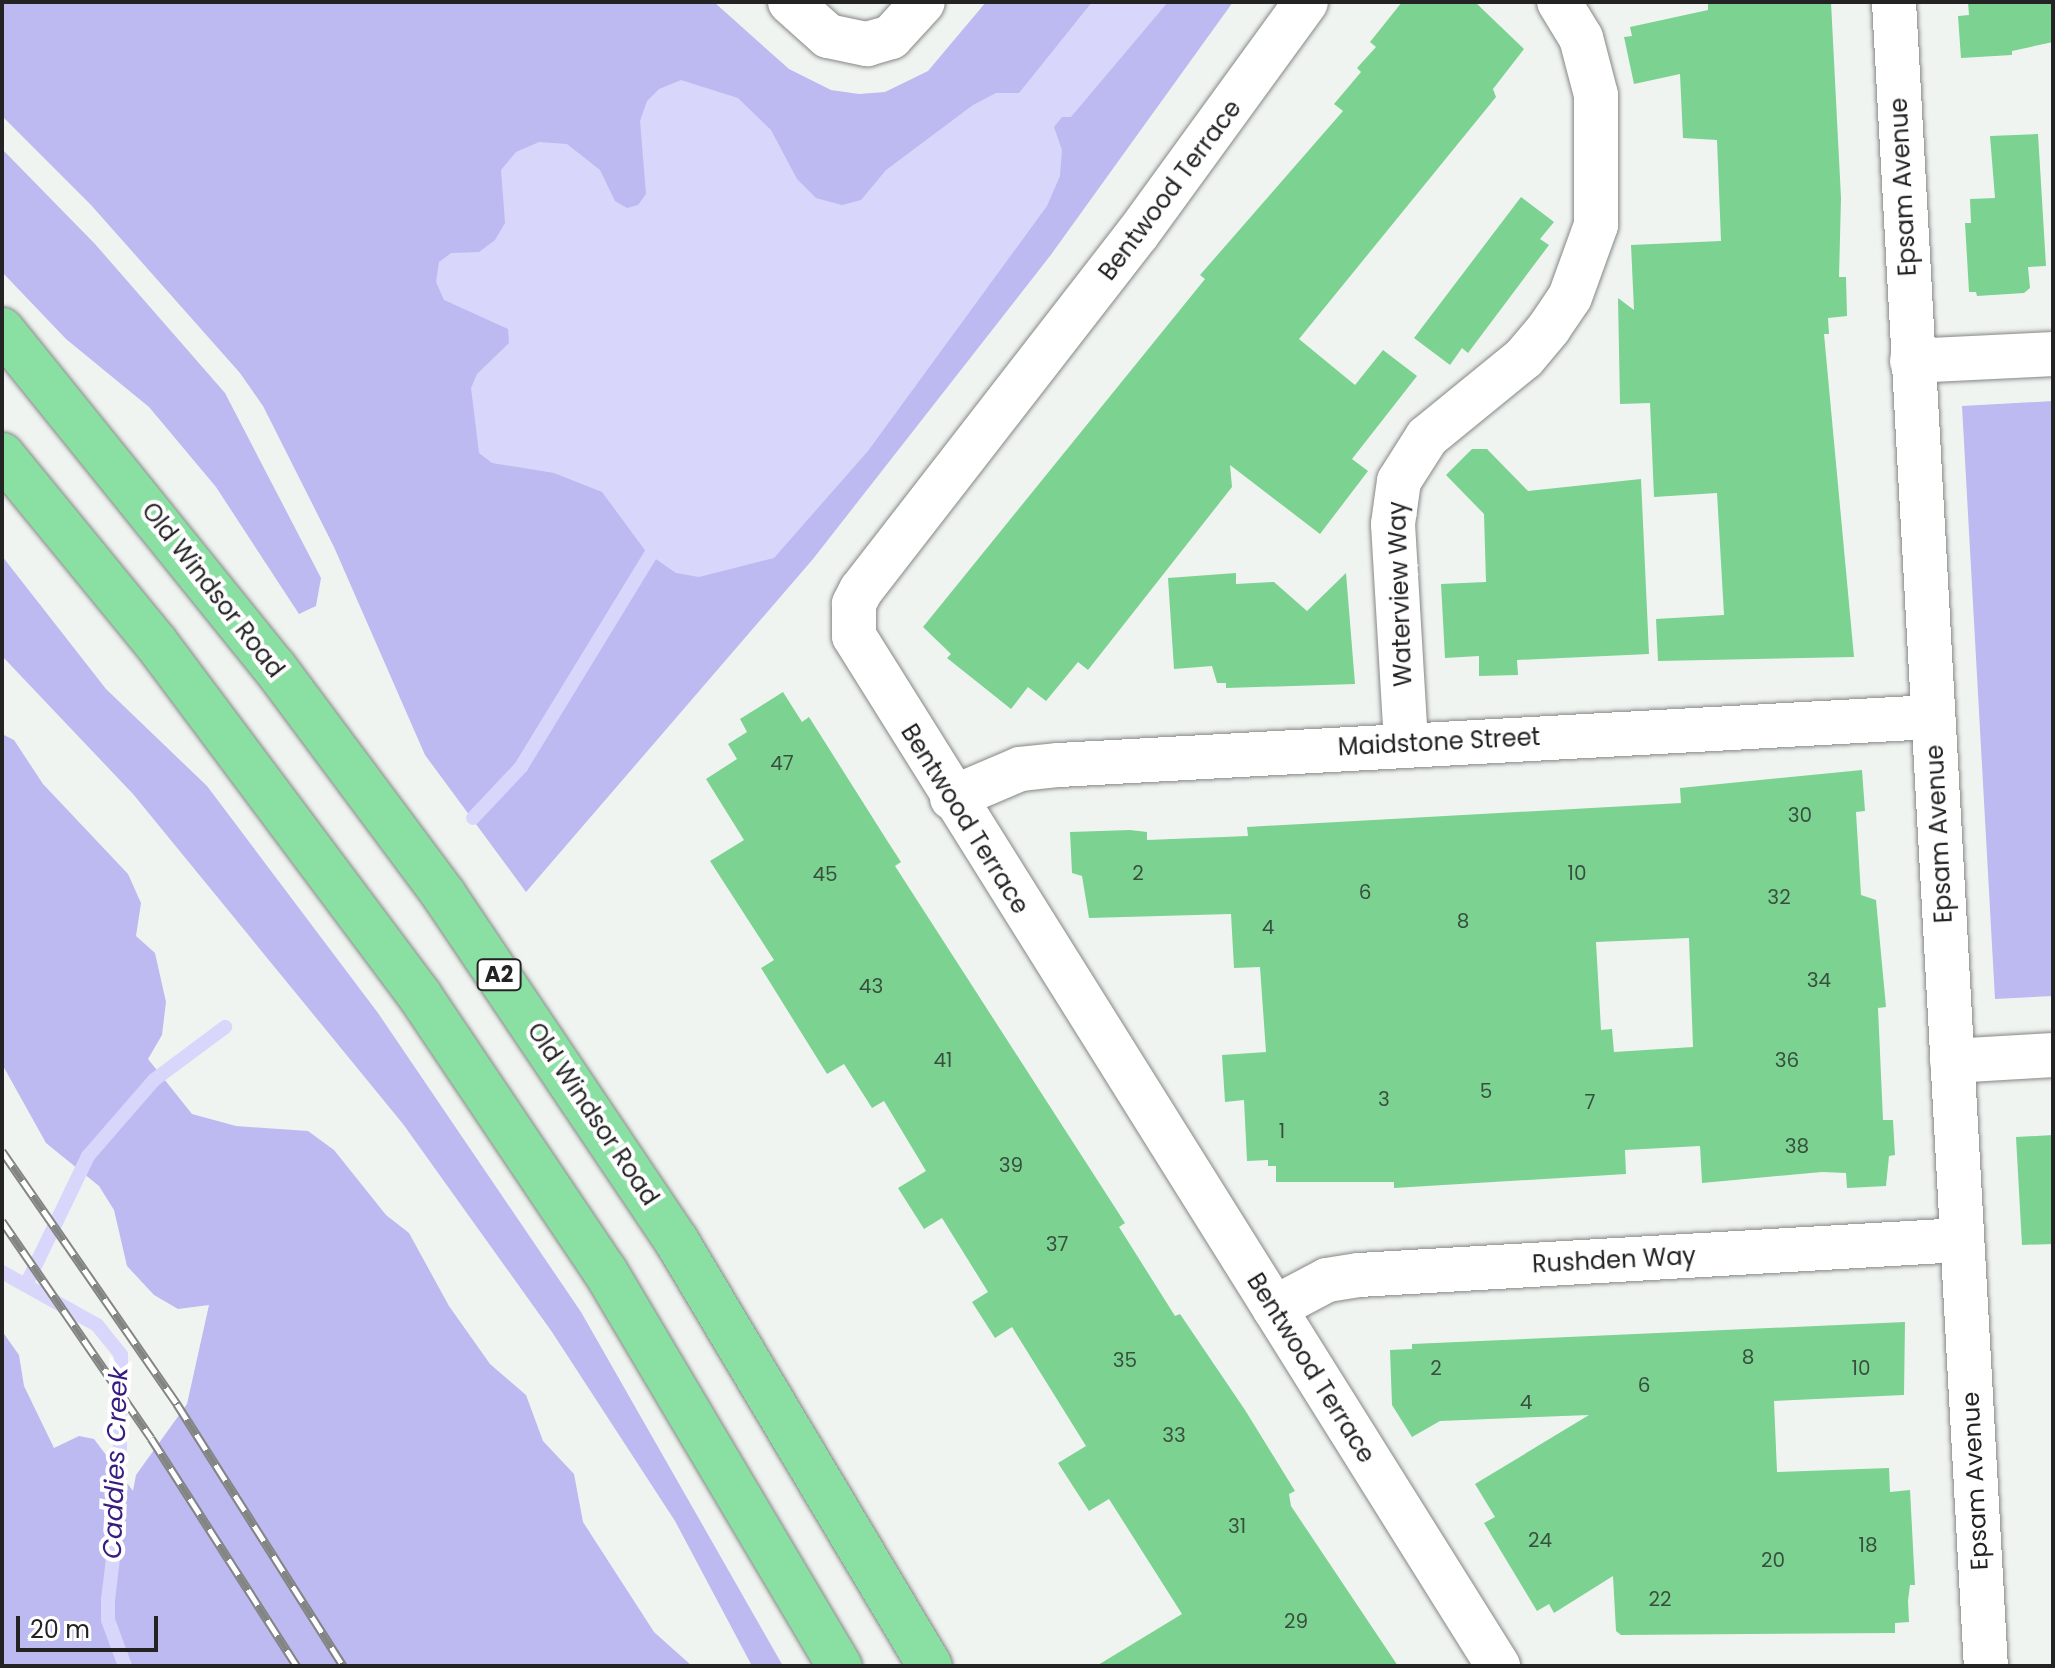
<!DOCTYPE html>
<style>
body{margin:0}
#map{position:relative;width:2055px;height:1668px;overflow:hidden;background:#f0f4f1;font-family:Poppins,sans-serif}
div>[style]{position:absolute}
.green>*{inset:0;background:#bdb9f1}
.water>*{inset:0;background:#d8d6fb}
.stream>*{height:14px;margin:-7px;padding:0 7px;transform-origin:7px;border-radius:7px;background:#d8d6fb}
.building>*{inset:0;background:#7bd291}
.roads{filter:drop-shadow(0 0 2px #858886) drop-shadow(0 0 2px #858886)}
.minor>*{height:44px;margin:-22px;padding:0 22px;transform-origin:22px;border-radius:22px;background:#fff}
.trunk>*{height:44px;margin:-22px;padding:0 22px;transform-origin:22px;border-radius:22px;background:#8ae0a2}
.rail>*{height:9px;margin-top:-4.5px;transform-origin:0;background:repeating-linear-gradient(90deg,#fff 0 18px,#838583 0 36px);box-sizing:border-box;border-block:2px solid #838583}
span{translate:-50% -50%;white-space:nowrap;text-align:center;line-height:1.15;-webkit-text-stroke:8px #fff;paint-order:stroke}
.number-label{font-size:20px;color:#384f3e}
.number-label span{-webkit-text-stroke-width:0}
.shield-label span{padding:2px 6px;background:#fff;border:2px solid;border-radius:6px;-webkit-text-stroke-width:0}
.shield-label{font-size:22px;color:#222322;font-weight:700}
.street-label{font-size:24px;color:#222322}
.water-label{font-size:26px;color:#381c80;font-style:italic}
.frame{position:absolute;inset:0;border:4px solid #222322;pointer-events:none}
.scale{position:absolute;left:16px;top:1616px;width:142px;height:36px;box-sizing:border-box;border:4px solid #222322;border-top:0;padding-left:10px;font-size:24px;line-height:28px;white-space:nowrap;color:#222322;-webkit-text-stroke:6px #fff;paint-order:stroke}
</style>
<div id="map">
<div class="green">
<i style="clip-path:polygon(2px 2px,714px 2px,789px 69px,831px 90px,859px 94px,885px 92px,928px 71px,986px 2px,1233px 2px,1050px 256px,813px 559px,526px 892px,425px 755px,334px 547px,263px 406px,240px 373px,91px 205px,2px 116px)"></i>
<i style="clip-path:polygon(2px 149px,95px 244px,225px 393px,321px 578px,316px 606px,299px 614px,216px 487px,149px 407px,66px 339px,2px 272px)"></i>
<i style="clip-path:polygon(2053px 401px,2053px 996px,1995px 999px,1962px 406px)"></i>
<i style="clip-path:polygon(2px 556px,106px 689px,207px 786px,378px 1013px,581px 1312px,783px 1666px,752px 1666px,675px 1521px,552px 1332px,403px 1124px,133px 794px,2px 656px)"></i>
<i style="clip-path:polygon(2px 734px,14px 740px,43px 784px,128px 874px,141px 903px,136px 936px,155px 953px,166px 1002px,162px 1035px,148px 1059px,192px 1114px,236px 1126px,308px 1131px,334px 1150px,386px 1215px,409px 1233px,449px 1306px,490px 1364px,526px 1395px,543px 1441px,574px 1474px,583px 1522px,654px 1632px,692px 1666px,2px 1666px,2px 1331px,19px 1355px,24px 1386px,54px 1448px,79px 1436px,94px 1439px,133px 1491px,136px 1475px,187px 1404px,209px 1305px,178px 1309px,154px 1295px,127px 1266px,114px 1210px,99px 1186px,46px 1143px,2px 1064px)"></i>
</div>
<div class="water">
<i style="clip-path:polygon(1092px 2px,1168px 2px,1071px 117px,1062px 117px,1054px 127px,1062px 150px,1060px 176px,1047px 206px,868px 451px,774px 558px,699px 577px,676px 573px,647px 553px,602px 492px,554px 473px,492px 463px,479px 453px,471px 388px,477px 374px,509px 343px,508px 329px,444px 300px,436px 282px,439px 262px,451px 253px,479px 252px,495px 240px,505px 223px,501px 170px,516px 152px,539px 142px,567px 144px,600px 170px,615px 201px,627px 208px,638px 205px,646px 194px,640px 121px,647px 101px,659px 89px,681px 80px,738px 98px,771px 130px,797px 179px,816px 198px,842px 205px,861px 200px,886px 170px,973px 105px,996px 93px,1019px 93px)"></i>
</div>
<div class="stream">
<i style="left:473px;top:818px;width:70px;rotate:-46.7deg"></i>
<i style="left:521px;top:767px;width:267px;rotate:-58.6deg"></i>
<i style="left:2px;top:1272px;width:109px;rotate:29.2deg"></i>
<i style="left:97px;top:1325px;width:38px;rotate:51deg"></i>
<i style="left:121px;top:1355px;width:153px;rotate:90.7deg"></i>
<i style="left:119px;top:1508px;width:93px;rotate:96.8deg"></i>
<i style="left:108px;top:1600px;width:20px;rotate:90deg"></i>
<i style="left:108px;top:1620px;width:49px;rotate:69.7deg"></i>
<i style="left:26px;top:1285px;width:143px;rotate:-64.3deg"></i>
<i style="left:88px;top:1156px;width:101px;rotate:-49deg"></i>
<i style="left:154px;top:1080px;width:89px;rotate:-36.7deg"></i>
</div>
<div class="building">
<i style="clip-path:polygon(1402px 2px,1475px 2px,1524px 49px,1493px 89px,1496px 97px,1299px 339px,1355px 385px,1383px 350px,1417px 376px,1352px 459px,1368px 471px,1320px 534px,1230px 465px,1232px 487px,1088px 670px,1078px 662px,1046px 701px,1028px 687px,1011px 709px,947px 658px,951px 654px,923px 627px,1205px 279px,1200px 275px,1343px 111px,1334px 104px,1361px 72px,1357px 68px,1376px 47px,1370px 42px)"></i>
<i style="clip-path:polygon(1708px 2px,1831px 2px,1841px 198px,1839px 277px,1846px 277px,1847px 316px,1828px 318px,1829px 334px,1824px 334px,1854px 657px,1658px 661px,1656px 619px,1724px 615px,1717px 493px,1654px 497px,1650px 403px,1620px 404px,1618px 298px,1634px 310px,1631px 245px,1721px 241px,1717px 140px,1683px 138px,1680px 74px,1634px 84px,1624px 37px,1632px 36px,1630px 27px,1708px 10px)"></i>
<i style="clip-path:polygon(1968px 2px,2053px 2px,2053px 42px,2012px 51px,2012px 55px,1961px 58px,1958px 16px,1969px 15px)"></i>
<i style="clip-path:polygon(2038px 134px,2046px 266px,2028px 267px,2030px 288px,2024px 293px,1977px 296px,1976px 292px,1969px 292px,1965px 223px,1971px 223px,1970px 199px,1995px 198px,1990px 136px)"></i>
<i style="clip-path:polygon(1521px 197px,1554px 222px,1540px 239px,1549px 245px,1468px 353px,1462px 348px,1450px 365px,1414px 338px)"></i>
<i style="clip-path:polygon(1472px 449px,1487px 449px,1528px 491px,1641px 479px,1649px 654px,1517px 660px,1518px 675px,1479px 676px,1479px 656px,1445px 658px,1441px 584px,1486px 582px,1484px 514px,1446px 475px)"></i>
<i style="clip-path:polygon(1236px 573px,1236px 584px,1274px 582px,1307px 611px,1346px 573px,1355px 684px,1226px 688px,1226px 683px,1217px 683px,1212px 666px,1174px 669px,1168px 578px)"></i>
<i style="clip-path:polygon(783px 692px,802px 722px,809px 717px,888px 842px,901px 862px,895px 866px,1125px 1223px,1119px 1227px,1175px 1316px,1180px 1314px,1245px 1410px,1295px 1491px,1289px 1494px,1291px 1506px,1398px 1666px,1098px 1665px,1182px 1614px,1109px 1499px,1089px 1511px,1058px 1463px,1086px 1446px,1012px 1327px,995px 1338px,972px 1302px,988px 1292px,942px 1218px,924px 1229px,898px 1188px,926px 1171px,884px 1101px,872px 1108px,844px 1064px,827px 1074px,761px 968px,774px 960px,710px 861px,744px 840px,706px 779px,737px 759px,728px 744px,747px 732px,740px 719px)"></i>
<i style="clip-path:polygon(evenodd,1862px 770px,1865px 811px,1856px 812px,1861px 895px,1876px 900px,1886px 1007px,1878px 1008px,1883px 1120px,1893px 1120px,1895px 1155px,1889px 1156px,1886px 1186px,1847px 1188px,1846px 1173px,1822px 1172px,1702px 1183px,1700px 1146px,1625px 1150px,1626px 1174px,1394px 1188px,1394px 1182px,1276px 1182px,1276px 1166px,1268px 1166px,1268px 1160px,1247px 1161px,1244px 1100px,1225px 1102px,1222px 1055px,1266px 1052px,1260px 967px,1234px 968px,1231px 914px,1089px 918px,1082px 876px,1072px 873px,1070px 832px,1130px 830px,1147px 832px,1147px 840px,1248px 836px,1247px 827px,1681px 803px,1680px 788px,1862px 770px,1689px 938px,1693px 1047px,1614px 1052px,1612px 1029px,1601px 1030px,1596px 942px,1689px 938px)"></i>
<i style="clip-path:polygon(2053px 1135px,2053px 1244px,2022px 1245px,2016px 1137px)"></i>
<i style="clip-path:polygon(1905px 1322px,1904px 1395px,1774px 1401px,1777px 1472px,1889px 1468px,1890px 1492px,1910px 1490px,1915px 1585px,1910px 1585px,1908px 1601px,1909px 1622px,1895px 1623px,1895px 1633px,1621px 1635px,1616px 1631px,1613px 1576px,1554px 1613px,1549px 1604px,1537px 1611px,1484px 1523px,1495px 1517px,1475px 1484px,1589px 1415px,1440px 1421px,1412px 1437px,1392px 1405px,1390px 1350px,1412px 1349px,1412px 1344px)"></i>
</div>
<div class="roads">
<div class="minor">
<i style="left:790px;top:2px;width:51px;rotate:41.8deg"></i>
<i style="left:828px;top:36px;width:40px;rotate:12deg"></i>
<i style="left:867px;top:44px;width:25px;rotate:-16deg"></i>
<i style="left:891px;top:37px;width:47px;rotate:-47.6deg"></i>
<i style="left:1306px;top:2px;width:286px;rotate:126deg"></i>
<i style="left:1138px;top:233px;width:452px;rotate:127.8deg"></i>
<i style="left:861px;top:590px;width:16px;rotate:117deg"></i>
<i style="left:854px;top:604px;width:32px;rotate:90deg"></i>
<i style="left:854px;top:636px;width:1215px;rotate:57.98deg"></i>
<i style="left:1894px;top:2px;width:1667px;rotate:86.84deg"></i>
<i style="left:1912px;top:361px;width:141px;rotate:-2.8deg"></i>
<i style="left:1406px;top:743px;width:219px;rotate:-93.4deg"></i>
<i style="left:1393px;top:524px;width:43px;rotate:-82.1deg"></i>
<i style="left:1399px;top:481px;width:52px;rotate:-57.5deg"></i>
<i style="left:1427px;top:437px;width:125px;rotate:-39.2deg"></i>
<i style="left:1524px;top:358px;width:39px;rotate:-50deg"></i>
<i style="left:1549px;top:328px;width:37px;rotate:-56deg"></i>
<i style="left:1570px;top:297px;width:77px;rotate:-70.1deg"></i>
<i style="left:1596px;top:225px;width:130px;rotate:-90deg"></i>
<i style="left:1596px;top:95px;width:59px;rotate:-104.7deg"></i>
<i style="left:1581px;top:38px;width:42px;rotate:-121.4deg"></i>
<i style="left:952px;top:798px;width:74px;rotate:-23.1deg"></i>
<i style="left:1020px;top:769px;width:39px;rotate:-6deg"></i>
<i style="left:1059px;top:765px;width:874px;rotate:-3.15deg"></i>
<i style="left:1952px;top:1061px;width:101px;rotate:-3.4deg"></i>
<i style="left:1274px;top:1308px;width:60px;rotate:-27.8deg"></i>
<i style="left:1327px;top:1280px;width:32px;rotate:-9deg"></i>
<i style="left:1359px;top:1275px;width:603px;rotate:-3.33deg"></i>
</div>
<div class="trunk">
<i style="left:2px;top:330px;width:434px;rotate:51.1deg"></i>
<i style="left:275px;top:668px;width:283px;rotate:53.3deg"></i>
<i style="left:444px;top:895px;width:416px;rotate:56.1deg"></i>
<i style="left:676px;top:1240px;width:496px;rotate:59.2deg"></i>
<i style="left:2px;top:455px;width:243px;rotate:50.7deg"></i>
<i style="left:156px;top:643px;width:441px;rotate:53.2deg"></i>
<i style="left:420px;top:996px;width:331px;rotate:56.1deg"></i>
<i style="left:605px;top:1271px;width:460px;rotate:59.3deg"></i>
</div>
</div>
<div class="rail">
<i style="left:2px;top:1151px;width:308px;rotate:55.3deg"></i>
<i style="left:177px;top:1404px;width:310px;rotate:57.6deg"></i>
<i style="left:2px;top:1221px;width:263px;rotate:55.5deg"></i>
<i style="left:151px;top:1438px;width:271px;rotate:57.4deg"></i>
</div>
<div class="number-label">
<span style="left:782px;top:763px">47</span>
<span style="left:1800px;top:815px">30</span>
<span style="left:1138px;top:873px">2</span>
<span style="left:1577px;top:873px">10</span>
<span style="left:825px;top:874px">45</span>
<span style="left:1365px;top:892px">6</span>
<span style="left:1779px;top:897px">32</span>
<span style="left:1463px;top:921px">8</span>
<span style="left:1268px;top:927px">4</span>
<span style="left:1819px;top:980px">34</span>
<span style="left:871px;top:986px">43</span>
<span style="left:943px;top:1060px">41</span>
<span style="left:1787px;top:1060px">36</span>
<span style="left:1486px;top:1091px">5</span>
<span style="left:1384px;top:1099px">3</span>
<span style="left:1590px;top:1102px">7</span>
<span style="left:1282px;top:1131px">1</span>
<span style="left:1797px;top:1146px">38</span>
<span style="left:1011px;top:1165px">39</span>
<span style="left:1057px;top:1244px">37</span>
<span style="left:1748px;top:1357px">8</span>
<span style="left:1125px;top:1360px">35</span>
<span style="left:1436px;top:1368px">2</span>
<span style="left:1861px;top:1368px">10</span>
<span style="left:1644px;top:1385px">6</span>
<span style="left:1526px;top:1402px">4</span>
<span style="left:1174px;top:1435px">33</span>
<span style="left:1237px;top:1526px">31</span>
<span style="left:1540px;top:1540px">24</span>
<span style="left:1868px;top:1545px">18</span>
<span style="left:1773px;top:1560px">20</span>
<span style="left:1660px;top:1599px">22</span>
<span style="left:1296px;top:1621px">29</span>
</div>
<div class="shield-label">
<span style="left:499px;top:975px">A2</span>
</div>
<div class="street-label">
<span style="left:1903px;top:187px;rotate:-93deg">Epsam Avenue</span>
<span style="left:1170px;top:190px;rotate:-53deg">Bentwood Terrace</span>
<span style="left:213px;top:590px;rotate:52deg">Old Windsor Road</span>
<span style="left:1400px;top:594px;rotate:-92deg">Waterview Way</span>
<span style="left:1439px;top:742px;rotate:-3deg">Maidstone Street</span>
<span style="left:965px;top:819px;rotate:58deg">Bentwood Terrace</span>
<span style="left:1939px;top:834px;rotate:-93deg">Epsam Avenue</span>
<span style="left:593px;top:1114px;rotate:56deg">Old Windsor Road</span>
<span style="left:1614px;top:1260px;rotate:-3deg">Rushden Way</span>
<span style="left:1311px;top:1368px;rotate:58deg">Bentwood Terrace</span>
<span style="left:1975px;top:1481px;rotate:-93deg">Epsam Avenue</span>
</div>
<div class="water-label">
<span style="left:116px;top:1463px;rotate:-88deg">Caddies Creek</span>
</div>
<div class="frame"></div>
<div class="scale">20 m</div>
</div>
